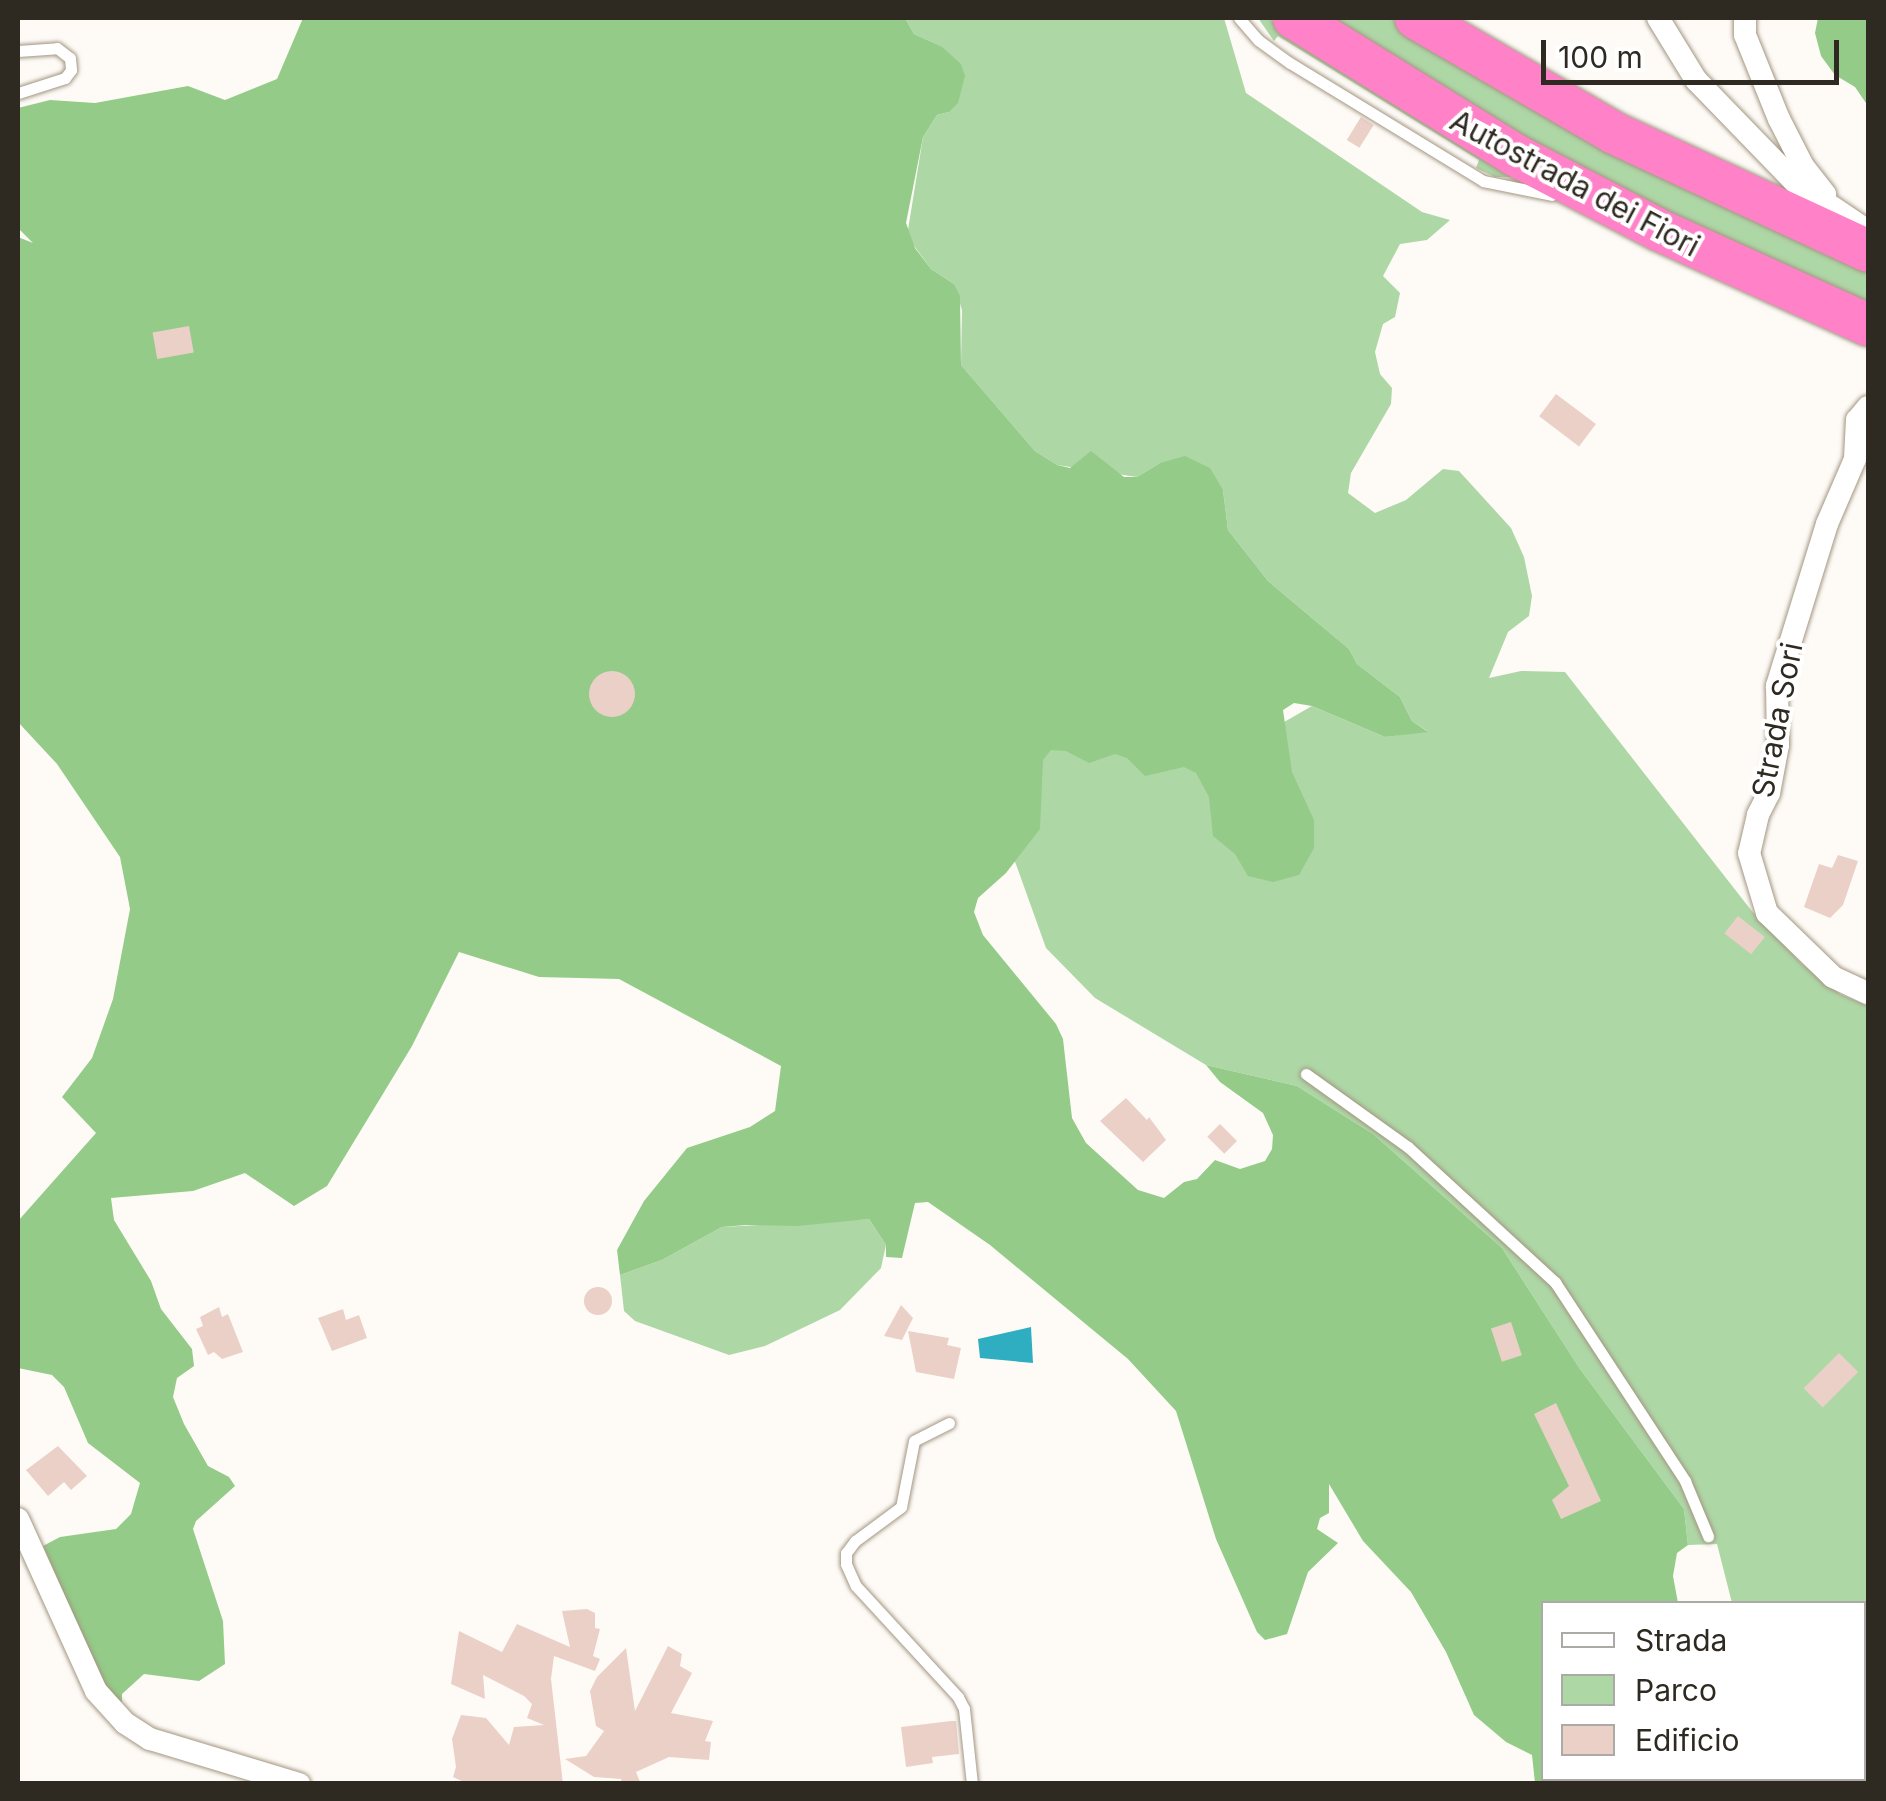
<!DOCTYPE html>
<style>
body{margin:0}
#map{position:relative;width:1886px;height:1801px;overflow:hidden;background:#fefbf7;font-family:Inter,sans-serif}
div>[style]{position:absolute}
.green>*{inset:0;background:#aed7a6}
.forest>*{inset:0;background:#94cb88}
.water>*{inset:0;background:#2eaec0}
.building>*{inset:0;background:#ebd0c7;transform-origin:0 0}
.round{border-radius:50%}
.roads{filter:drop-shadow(0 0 2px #a39681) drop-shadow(0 0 2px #a39681)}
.service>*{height:11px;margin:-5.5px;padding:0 5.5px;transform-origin:5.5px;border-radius:5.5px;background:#fff}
.minor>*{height:22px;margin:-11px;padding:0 11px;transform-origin:11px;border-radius:11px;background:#fff}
.motorway>*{height:42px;margin:-21px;padding:0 21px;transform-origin:21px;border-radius:21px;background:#ff82c9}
span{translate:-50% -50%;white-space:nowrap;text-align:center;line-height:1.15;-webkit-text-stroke:8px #fff;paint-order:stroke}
.street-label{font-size:30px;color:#2f2a21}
.frame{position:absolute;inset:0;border:20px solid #2f2a21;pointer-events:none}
.legend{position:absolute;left:1541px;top:1601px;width:325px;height:180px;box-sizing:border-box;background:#fff;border:2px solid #acaaa6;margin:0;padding:12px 18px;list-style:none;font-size:30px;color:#2f2a21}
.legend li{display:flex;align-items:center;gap:20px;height:50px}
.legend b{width:50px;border:2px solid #acaaa6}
.scale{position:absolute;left:1541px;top:40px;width:298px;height:45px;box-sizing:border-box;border:5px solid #2f2a21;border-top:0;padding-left:12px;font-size:30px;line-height:35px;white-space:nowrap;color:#2f2a21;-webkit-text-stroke:8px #fff;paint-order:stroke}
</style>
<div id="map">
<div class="green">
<i style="clip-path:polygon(905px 18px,1224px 18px,1246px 93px,1422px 212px,1450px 220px,1427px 240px,1400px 244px,1383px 276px,1400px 293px,1395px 317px,1383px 324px,1375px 352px,1380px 374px,1392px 388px,1391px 404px,1351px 473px,1348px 493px,1375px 513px,1406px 500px,1443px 469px,1459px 471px,1511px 528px,1524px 557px,1532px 596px,1529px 616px,1508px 632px,1489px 678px,1521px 671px,1565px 672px,1751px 910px,1802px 964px,1840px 994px,1868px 1006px,1868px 1783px,1840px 1783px,1837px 1779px,1864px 1778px,1864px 1604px,1732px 1603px,1717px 1544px,1688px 1545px,1684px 1509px,1580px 1369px,1502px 1248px,1373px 1134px,1297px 1086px,1206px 1065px,1095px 998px,1046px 948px,989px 789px,1002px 769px,1086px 735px,1272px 729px,1312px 706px,1385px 737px,1427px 731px,1412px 721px,1400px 697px,1357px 664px,1349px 649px,1268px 581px,1228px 530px,1223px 490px,1160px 463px,1137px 477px,1057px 465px,1035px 451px,961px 365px,962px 310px,954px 284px,931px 269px,907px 236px,923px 137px,937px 115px,949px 112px,941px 46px,914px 34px)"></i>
<i style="clip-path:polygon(1258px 18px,1268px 18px,1513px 177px,1495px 177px,1476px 168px,1479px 160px,1278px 36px,1274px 41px)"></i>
<i style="clip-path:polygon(1319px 18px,1390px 18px,1868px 265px,1868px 311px,1560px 163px)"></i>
<i style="clip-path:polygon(869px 1219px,886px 1245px,881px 1268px,840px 1310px,765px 1346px,729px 1355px,635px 1321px,624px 1311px,620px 1275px,662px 1260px,722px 1227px)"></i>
</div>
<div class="forest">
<i style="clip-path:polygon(303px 18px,905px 18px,914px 34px,941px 46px,961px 64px,965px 76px,958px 103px,949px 112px,937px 115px,923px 137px,906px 223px,915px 248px,931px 269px,954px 284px,960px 296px,961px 365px,1035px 451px,1057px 465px,1070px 468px,1091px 451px,1124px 477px,1137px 477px,1160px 463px,1185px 456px,1210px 468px,1223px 490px,1228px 530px,1268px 581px,1349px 649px,1357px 664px,1400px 697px,1412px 721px,1428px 732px,1385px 737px,1312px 706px,1294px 703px,1283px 710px,1292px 772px,1314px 820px,1314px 848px,1299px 875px,1273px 882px,1248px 876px,1235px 854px,1213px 836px,1209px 797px,1196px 773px,1184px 767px,1145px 776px,1127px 758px,1115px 754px,1089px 763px,1066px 751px,1051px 750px,1043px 760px,1040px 829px,1006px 873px,978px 898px,974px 912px,983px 935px,1056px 1024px,1063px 1039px,1072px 1118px,1086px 1143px,1138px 1190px,1164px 1198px,1184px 1182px,1197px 1179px,1215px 1160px,1240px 1169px,1265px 1161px,1272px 1149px,1273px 1135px,1263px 1113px,1220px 1082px,1206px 1065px,1297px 1086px,1373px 1134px,1502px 1248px,1580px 1369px,1684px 1509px,1688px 1545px,1677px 1553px,1673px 1576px,1678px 1603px,1544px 1604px,1544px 1778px,1818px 1778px,1821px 1783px,1535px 1783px,1532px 1755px,1506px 1742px,1474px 1715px,1446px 1652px,1411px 1592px,1363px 1541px,1329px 1484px,1329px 1513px,1320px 1518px,1317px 1529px,1338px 1543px,1308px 1572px,1287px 1634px,1265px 1640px,1257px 1632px,1216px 1539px,1176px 1411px,1128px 1359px,990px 1245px,928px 1202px,915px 1203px,902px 1258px,886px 1257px,886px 1245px,869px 1219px,797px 1226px,746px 1225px,722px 1227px,662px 1260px,620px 1275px,617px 1250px,644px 1201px,687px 1148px,750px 1127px,775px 1111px,781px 1066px,619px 979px,539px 977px,459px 952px,412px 1046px,327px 1186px,294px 1206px,245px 1173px,193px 1191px,111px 1198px,114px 1220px,151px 1281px,161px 1309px,192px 1349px,194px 1366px,177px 1378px,173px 1397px,184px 1424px,208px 1466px,229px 1477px,235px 1486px,196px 1521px,193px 1529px,223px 1621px,225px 1664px,199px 1681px,144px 1674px,122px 1694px,122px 1702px,116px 1699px,99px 1676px,43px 1546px,60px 1537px,116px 1529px,131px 1514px,140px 1483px,88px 1443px,64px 1387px,52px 1375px,18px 1368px,18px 1221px,96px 1133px,62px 1097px,92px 1058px,113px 999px,130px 909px,120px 857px,57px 764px,18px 722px,18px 237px,33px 243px,18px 228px,18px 108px,50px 100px,95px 103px,188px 86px,225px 100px,277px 79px)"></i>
<i style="clip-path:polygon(1818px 18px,1868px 18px,1868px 106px,1855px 87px,1835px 75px,1821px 56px,1815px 33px)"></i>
</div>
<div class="water">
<i style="clip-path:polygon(1031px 1327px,1033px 1363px,980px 1358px,978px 1339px)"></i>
</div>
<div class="building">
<i style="left:1361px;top:117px;width:15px;height:27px;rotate:32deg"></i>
<i style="left:189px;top:326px;width:27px;height:37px;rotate:80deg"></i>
<i style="left:1556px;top:394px;width:50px;height:28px;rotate:37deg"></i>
<i class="round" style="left:589px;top:671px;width:46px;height:46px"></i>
<i style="clip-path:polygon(1838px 855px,1858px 861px,1843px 905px,1830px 918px,1804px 907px,1819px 864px,1832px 868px)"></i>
<i style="left:1738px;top:916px;width:34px;height:22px;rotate:38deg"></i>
<i style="clip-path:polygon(1126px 1098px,1147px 1120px,1149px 1117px,1166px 1140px,1143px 1162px,1100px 1121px)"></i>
<i style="left:1220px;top:1124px;width:24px;height:18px;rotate:45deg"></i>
<i class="round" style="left:584px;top:1287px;width:28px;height:28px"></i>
<i style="clip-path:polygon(901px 1305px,913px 1318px,902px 1340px,884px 1336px)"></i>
<i style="clip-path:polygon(219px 1307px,222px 1317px,228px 1314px,243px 1352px,222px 1359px,214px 1352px,208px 1355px,196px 1329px,203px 1326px,200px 1317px)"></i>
<i style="clip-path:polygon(343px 1309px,346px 1320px,359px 1315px,367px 1338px,332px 1351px,318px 1318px)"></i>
<i style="left:1511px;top:1322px;width:35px;height:21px;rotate:72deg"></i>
<i style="clip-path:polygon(908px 1331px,949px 1338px,947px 1345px,961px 1348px,954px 1379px,916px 1372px)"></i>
<i style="left:1839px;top:1353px;width:27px;height:50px;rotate:45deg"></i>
<i style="clip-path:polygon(1556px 1403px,1601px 1501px,1561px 1519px,1552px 1500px,1569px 1486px,1534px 1414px)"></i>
<i style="clip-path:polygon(58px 1446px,87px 1476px,71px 1490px,64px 1482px,48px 1496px,26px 1470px)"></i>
<i style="clip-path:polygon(587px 1609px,595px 1613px,595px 1628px,600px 1629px,593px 1656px,600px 1659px,595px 1671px,554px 1656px,551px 1679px,563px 1784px,468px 1784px,453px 1777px,456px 1767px,452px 1739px,461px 1715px,486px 1718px,509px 1745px,514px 1727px,544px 1725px,527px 1718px,532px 1704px,524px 1696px,483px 1675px,485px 1699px,451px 1684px,459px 1631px,502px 1652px,517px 1624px,570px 1647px,562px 1611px)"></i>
<i style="clip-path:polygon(668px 1646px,682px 1654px,680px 1666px,692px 1673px,671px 1713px,713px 1721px,705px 1741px,711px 1742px,709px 1760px,669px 1757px,636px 1772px,641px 1784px,622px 1784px,621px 1779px,594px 1777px,565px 1759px,586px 1756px,604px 1731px,596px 1726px,590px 1691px,597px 1677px,626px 1648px,635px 1711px)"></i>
<i style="clip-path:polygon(951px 1721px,956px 1721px,959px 1754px,932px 1757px,933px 1763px,906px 1767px,901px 1727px)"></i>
</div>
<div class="roads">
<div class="service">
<i style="left:1239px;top:18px;width:29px;rotate:49deg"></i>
<i style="left:1258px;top:40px;width:39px;rotate:36deg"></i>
<i style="left:1290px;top:63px;width:226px;rotate:31.4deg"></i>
<i style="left:1483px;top:181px;width:70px;rotate:11.5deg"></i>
<i style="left:18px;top:51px;width:39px;rotate:-4deg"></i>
<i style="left:57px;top:48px;width:16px;rotate:38deg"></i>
<i style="left:70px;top:58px;width:12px;rotate:85deg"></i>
<i style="left:71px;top:70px;width:10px;rotate:127deg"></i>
<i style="left:65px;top:78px;width:49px;rotate:162.3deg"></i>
<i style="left:1306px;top:1074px;width:125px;rotate:35.6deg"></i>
<i style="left:1408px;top:1147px;width:200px;rotate:42.6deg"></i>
<i style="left:1555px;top:1282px;width:238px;rotate:56.8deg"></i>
<i style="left:1685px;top:1481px;width:60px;rotate:67.3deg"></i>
<i style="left:949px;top:1423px;width:39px;rotate:153deg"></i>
<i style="left:914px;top:1441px;width:67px;rotate:101.1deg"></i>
<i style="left:901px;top:1507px;width:57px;rotate:143.5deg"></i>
<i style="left:855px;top:1541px;width:15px;rotate:127deg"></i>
<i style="left:846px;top:1553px;width:11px;rotate:90deg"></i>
<i style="left:846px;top:1564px;width:24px;rotate:66deg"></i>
<i style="left:856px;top:1586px;width:151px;rotate:47.4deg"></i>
<i style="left:958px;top:1697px;width:13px;rotate:63deg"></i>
<i style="left:964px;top:1709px;width:75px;rotate:83.9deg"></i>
</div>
<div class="minor">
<i style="left:1658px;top:18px;width:73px;rotate:58.5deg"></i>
<i style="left:1696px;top:80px;width:142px;rotate:45.9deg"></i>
<i style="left:1795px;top:182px;width:88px;rotate:33.9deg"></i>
<i style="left:1745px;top:18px;width:17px;rotate:90deg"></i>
<i style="left:1745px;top:35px;width:91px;rotate:68deg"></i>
<i style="left:1779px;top:119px;width:53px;rotate:62.9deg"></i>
<i style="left:1803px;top:166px;width:36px;rotate:52deg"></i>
<i style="left:1868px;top:407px;width:17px;rotate:130deg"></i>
<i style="left:1857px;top:420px;width:39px;rotate:93deg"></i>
<i style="left:1855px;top:459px;width:71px;rotate:113.3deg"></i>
<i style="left:1827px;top:524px;width:170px;rotate:107.2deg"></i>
<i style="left:1777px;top:686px;width:59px;rotate:89deg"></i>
<i style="left:1778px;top:745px;width:49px;rotate:100.6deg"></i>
<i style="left:1769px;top:793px;width:25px;rotate:117deg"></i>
<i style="left:1758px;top:815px;width:39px;rotate:103deg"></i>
<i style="left:1749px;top:853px;width:63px;rotate:73.3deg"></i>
<i style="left:1767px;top:913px;width:92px;rotate:44.1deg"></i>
<i style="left:1833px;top:977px;width:38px;rotate:25deg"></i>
<i style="left:18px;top:1519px;width:189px;rotate:65.6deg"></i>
<i style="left:96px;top:1691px;width:43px;rotate:47.8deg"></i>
<i style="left:125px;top:1723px;width:30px;rotate:33deg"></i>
<i style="left:150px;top:1739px;width:156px;rotate:16.8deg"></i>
</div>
<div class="motorway">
<i style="left:1294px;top:18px;width:258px;rotate:31.8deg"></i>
<i style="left:1513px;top:154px;width:165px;rotate:27.5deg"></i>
<i style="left:1659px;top:230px;width:230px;rotate:24.4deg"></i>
<i style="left:1416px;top:18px;width:229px;rotate:30.1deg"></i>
<i style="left:1614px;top:133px;width:280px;rotate:24.9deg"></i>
</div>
</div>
<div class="street-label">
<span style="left:1575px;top:183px;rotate:28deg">Autostrada dei Fiori</span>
<span style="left:1777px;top:720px;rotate:-79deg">Strada Sori</span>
</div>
<div class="frame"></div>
<ul class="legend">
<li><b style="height:12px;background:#fff"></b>Strada</li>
<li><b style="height:28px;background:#aed7a6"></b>Parco</li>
<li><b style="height:28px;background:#ebd0c7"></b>Edificio</li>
</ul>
<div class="scale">100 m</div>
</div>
